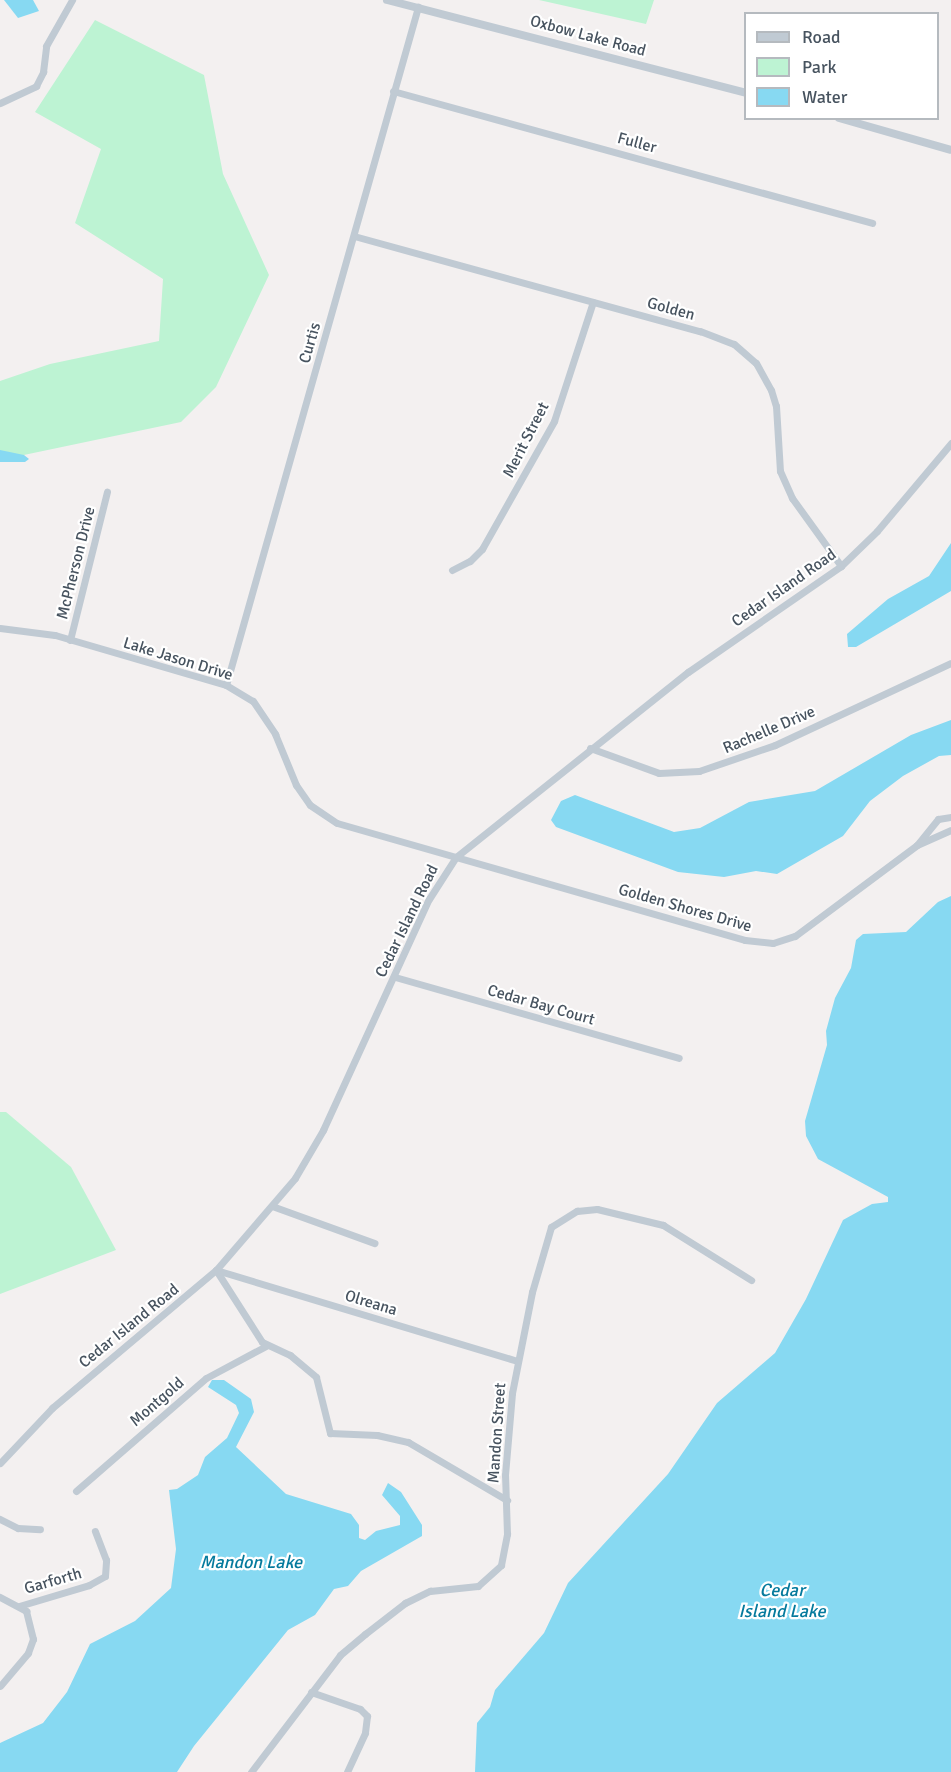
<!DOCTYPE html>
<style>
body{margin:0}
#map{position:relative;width:951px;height:1772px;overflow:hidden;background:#f3f0f0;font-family:Signika,sans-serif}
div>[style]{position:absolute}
.green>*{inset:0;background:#bdf3d3}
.water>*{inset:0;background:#87d9f2}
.minor>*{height:7px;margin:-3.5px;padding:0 3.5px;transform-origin:3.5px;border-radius:3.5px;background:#c0cad3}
.tertiary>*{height:8px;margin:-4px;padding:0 4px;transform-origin:4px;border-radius:4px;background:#c0cad3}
span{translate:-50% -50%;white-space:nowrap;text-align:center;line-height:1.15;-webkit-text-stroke:4.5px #fff;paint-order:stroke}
.street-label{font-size:16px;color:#47535f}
.water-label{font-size:18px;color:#057a9d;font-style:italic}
.legend{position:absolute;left:744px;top:12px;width:195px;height:108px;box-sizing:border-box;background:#fff;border:2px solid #b5babf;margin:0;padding:8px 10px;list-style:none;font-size:18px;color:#47535f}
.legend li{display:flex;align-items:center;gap:12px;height:30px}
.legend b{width:30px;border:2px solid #b5babf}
</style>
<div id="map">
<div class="green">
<i style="clip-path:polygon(539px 0,654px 0,646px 24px)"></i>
<i style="clip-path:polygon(95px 20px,204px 75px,223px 174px,269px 275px,216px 387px,181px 422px,0 460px,0 381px,50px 364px,159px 341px,163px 279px,75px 223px,101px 149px,35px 112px)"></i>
<i style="clip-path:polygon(0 1112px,6px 1112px,71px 1167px,116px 1250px,0 1294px)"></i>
</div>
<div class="water">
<i style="clip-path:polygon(4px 0,33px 0,39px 11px,18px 18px)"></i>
<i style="clip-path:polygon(0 450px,24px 455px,29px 459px,25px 462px,0 462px)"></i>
<i style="clip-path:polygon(951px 543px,951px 591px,856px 647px,848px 647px,847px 634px,888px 599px,929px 576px)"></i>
<i style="clip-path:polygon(951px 720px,951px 755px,939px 756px,903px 776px,870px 801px,843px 836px,777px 874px,756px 871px,724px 877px,678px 872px,556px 827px,551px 820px,561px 801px,575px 795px,674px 832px,700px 828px,749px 802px,815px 791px,911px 735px)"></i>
<i style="clip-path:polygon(951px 896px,951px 1772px,475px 1772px,477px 1723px,490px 1707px,495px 1690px,544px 1633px,568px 1583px,668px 1474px,717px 1403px,775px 1353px,806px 1299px,843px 1220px,872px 1204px,888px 1202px,888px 1197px,818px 1159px,806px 1136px,805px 1121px,827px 1045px,826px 1031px,835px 998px,851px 968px,856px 940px,863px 934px,906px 932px,938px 902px)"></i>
<i style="clip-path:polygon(212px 1380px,224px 1380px,251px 1399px,254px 1412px,236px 1447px,286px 1494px,351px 1514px,359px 1525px,359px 1538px,365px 1540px,376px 1531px,400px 1525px,400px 1516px,382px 1495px,388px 1483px,401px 1492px,422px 1525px,422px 1536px,361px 1571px,348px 1586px,334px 1589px,315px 1615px,288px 1630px,194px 1746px,177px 1772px,0 1772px,0 1743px,43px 1723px,67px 1692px,90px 1644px,135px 1621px,171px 1588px,176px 1549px,169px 1490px,177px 1489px,198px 1475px,205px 1457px,227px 1438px,239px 1413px,236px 1405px,208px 1387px)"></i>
</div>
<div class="minor">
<i style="left:393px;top:91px;width:497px;rotate:15.4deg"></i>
<i style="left:0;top:103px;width:40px;rotate:-25deg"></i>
<i style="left:36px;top:86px;width:16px;rotate:-63deg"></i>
<i style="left:43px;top:72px;width:26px;rotate:-83deg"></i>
<i style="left:46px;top:46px;width:53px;rotate:-60.5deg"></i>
<i style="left:354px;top:236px;width:359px;rotate:15.4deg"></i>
<i style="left:700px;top:331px;width:36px;rotate:21deg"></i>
<i style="left:734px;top:344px;width:29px;rotate:41deg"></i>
<i style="left:756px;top:363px;width:31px;rotate:61deg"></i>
<i style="left:771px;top:390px;width:17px;rotate:73deg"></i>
<i style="left:776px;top:406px;width:65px;rotate:86.5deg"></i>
<i style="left:780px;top:471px;width:30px;rotate:66deg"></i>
<i style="left:792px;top:498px;width:84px;rotate:54.2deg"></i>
<i style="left:452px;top:570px;width:20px;rotate:-27deg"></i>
<i style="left:470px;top:561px;width:17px;rotate:-45deg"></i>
<i style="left:482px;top:549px;width:147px;rotate:-60.6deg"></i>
<i style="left:554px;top:421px;width:125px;rotate:-71.9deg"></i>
<i style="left:0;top:628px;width:55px;rotate:7.3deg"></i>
<i style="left:55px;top:635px;width:178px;rotate:16.3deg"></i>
<i style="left:226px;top:685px;width:31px;rotate:31deg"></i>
<i style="left:253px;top:701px;width:40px;rotate:56deg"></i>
<i style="left:275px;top:734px;width:55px;rotate:67.6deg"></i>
<i style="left:296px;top:785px;width:24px;rotate:55deg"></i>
<i style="left:310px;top:805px;width:32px;rotate:34deg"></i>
<i style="left:337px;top:823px;width:424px;rotate:16deg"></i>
<i style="left:745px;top:940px;width:28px;rotate:6deg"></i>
<i style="left:773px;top:943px;width:23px;rotate:-18deg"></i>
<i style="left:795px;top:936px;width:152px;rotate:-36.7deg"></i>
<i style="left:70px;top:640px;width:153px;rotate:-76deg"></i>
<i style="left:226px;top:685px;width:705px;rotate:-74.19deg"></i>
<i style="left:590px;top:748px;width:73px;rotate:19.9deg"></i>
<i style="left:659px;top:773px;width:40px;rotate:-2.9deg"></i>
<i style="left:699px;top:771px;width:80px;rotate:-18.9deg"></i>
<i style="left:775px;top:745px;width:194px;rotate:-25deg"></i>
<i style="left:951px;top:817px;width:13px;rotate:171deg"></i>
<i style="left:938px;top:819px;width:33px;rotate:129deg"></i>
<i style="left:917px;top:845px;width:37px;rotate:-24deg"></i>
<i style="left:395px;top:977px;width:295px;rotate:15.9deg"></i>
<i style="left:272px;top:1206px;width:109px;rotate:19.9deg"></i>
<i style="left:216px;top:1270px;width:85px;rotate:57.4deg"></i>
<i style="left:262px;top:1342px;width:31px;rotate:25deg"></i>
<i style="left:290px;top:1355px;width:34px;rotate:40deg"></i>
<i style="left:316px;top:1377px;width:58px;rotate:76deg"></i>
<i style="left:330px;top:1433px;width:47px;rotate:2.4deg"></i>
<i style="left:377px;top:1435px;width:32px;rotate:13deg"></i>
<i style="left:408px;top:1442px;width:115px;rotate:30.4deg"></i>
<i style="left:216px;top:1270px;width:314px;rotate:16.8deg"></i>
<i style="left:0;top:1463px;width:76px;rotate:-46.6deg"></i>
<i style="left:52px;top:1408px;width:214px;rotate:-40.1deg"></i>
<i style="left:216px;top:1270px;width:121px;rotate:-49.3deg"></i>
<i style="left:295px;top:1178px;width:56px;rotate:-59.7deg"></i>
<i style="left:323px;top:1130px;width:254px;rotate:-65.4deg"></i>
<i style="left:429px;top:899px;width:50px;rotate:-57.3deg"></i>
<i style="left:456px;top:857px;width:297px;rotate:-38.6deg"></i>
<i style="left:688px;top:672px;width:186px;rotate:-34.7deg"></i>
<i style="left:841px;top:566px;width:50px;rotate:-44.2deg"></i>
<i style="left:877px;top:531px;width:115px;rotate:-49.9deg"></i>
<i style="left:76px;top:1491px;width:172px;rotate:-41deg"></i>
<i style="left:206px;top:1378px;width:68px;rotate:-28.1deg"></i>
<i style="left:0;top:1519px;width:20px;rotate:27deg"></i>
<i style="left:18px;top:1528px;width:22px;rotate:3deg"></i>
<i style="left:0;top:1597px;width:30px;rotate:28deg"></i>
<i style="left:26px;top:1611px;width:29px;rotate:76deg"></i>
<i style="left:33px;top:1639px;width:15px;rotate:110deg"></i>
<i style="left:28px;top:1653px;width:43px;rotate:130.3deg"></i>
<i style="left:19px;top:1606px;width:73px;rotate:-16.7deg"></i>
<i style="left:89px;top:1585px;width:18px;rotate:-29deg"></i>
<i style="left:105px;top:1576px;width:16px;rotate:-86deg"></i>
<i style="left:106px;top:1560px;width:31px;rotate:-111deg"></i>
<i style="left:311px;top:1692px;width:52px;rotate:19.1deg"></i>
<i style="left:360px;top:1709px;width:10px;rotate:45deg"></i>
<i style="left:367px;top:1716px;width:17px;rotate:97deg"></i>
<i style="left:365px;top:1733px;width:43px;rotate:114.8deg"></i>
<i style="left:251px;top:1772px;width:147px;rotate:-52.7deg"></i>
<i style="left:340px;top:1655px;width:33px;rotate:-40deg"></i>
<i style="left:365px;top:1634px;width:51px;rotate:-37.8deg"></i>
<i style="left:405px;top:1603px;width:28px;rotate:-26deg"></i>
<i style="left:430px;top:1591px;width:48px;rotate:-5.9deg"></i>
<i style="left:478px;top:1586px;width:31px;rotate:-42deg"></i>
<i style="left:501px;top:1565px;width:32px;rotate:-79deg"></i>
<i style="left:507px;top:1534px;width:59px;rotate:-91.9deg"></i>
<i style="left:505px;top:1475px;width:82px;rotate:-85.1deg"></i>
<i style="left:512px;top:1393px;width:103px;rotate:-78.8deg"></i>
<i style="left:532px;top:1292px;width:68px;rotate:-73.7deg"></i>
<i style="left:551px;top:1227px;width:31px;rotate:-32deg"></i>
<i style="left:577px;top:1211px;width:20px;rotate:-6deg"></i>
<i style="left:597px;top:1209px;width:68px;rotate:13.6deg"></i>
<i style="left:663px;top:1225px;width:104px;rotate:32deg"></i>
</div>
<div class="tertiary">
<i style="left:387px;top:0;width:371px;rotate:14.5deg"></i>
<i style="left:839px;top:118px;width:116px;rotate:15.9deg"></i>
</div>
<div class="street-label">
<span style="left:588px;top:36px;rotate:15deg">Oxbow Lake Road</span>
<span style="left:637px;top:143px;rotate:15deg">Fuller</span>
<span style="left:671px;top:309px;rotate:15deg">Golden</span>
<span style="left:310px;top:343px;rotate:-74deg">Curtis</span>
<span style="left:526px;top:440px;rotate:-63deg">Merit Street</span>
<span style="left:76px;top:563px;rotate:-76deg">McPherson Drive</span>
<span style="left:784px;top:588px;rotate:-35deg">Cedar Island Road</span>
<span style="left:178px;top:659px;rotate:17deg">Lake Jason Drive</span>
<span style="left:769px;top:730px;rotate:-23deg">Rachelle Drive</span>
<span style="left:685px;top:908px;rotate:16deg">Golden Shores Drive</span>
<span style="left:407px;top:921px;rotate:-64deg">Cedar Island Road</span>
<span style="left:541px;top:1005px;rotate:16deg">Cedar Bay Court</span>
<span style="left:371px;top:1303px;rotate:17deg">Olreana</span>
<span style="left:129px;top:1326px;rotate:-39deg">Cedar Island Road</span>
<span style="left:157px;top:1402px;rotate:-41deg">Montgold</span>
<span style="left:497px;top:1433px;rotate:-86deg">Mandon Street</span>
<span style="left:53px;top:1581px;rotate:-16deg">Garforth</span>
</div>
<div class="water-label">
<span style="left:251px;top:1562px">Mandon Lake</span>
<span style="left:782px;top:1601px">Cedar<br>Island Lake</span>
</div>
<ul class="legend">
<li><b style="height:8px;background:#c0cad3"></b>Road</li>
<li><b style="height:16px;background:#bdf3d3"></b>Park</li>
<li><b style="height:16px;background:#87d9f2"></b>Water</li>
</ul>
</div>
